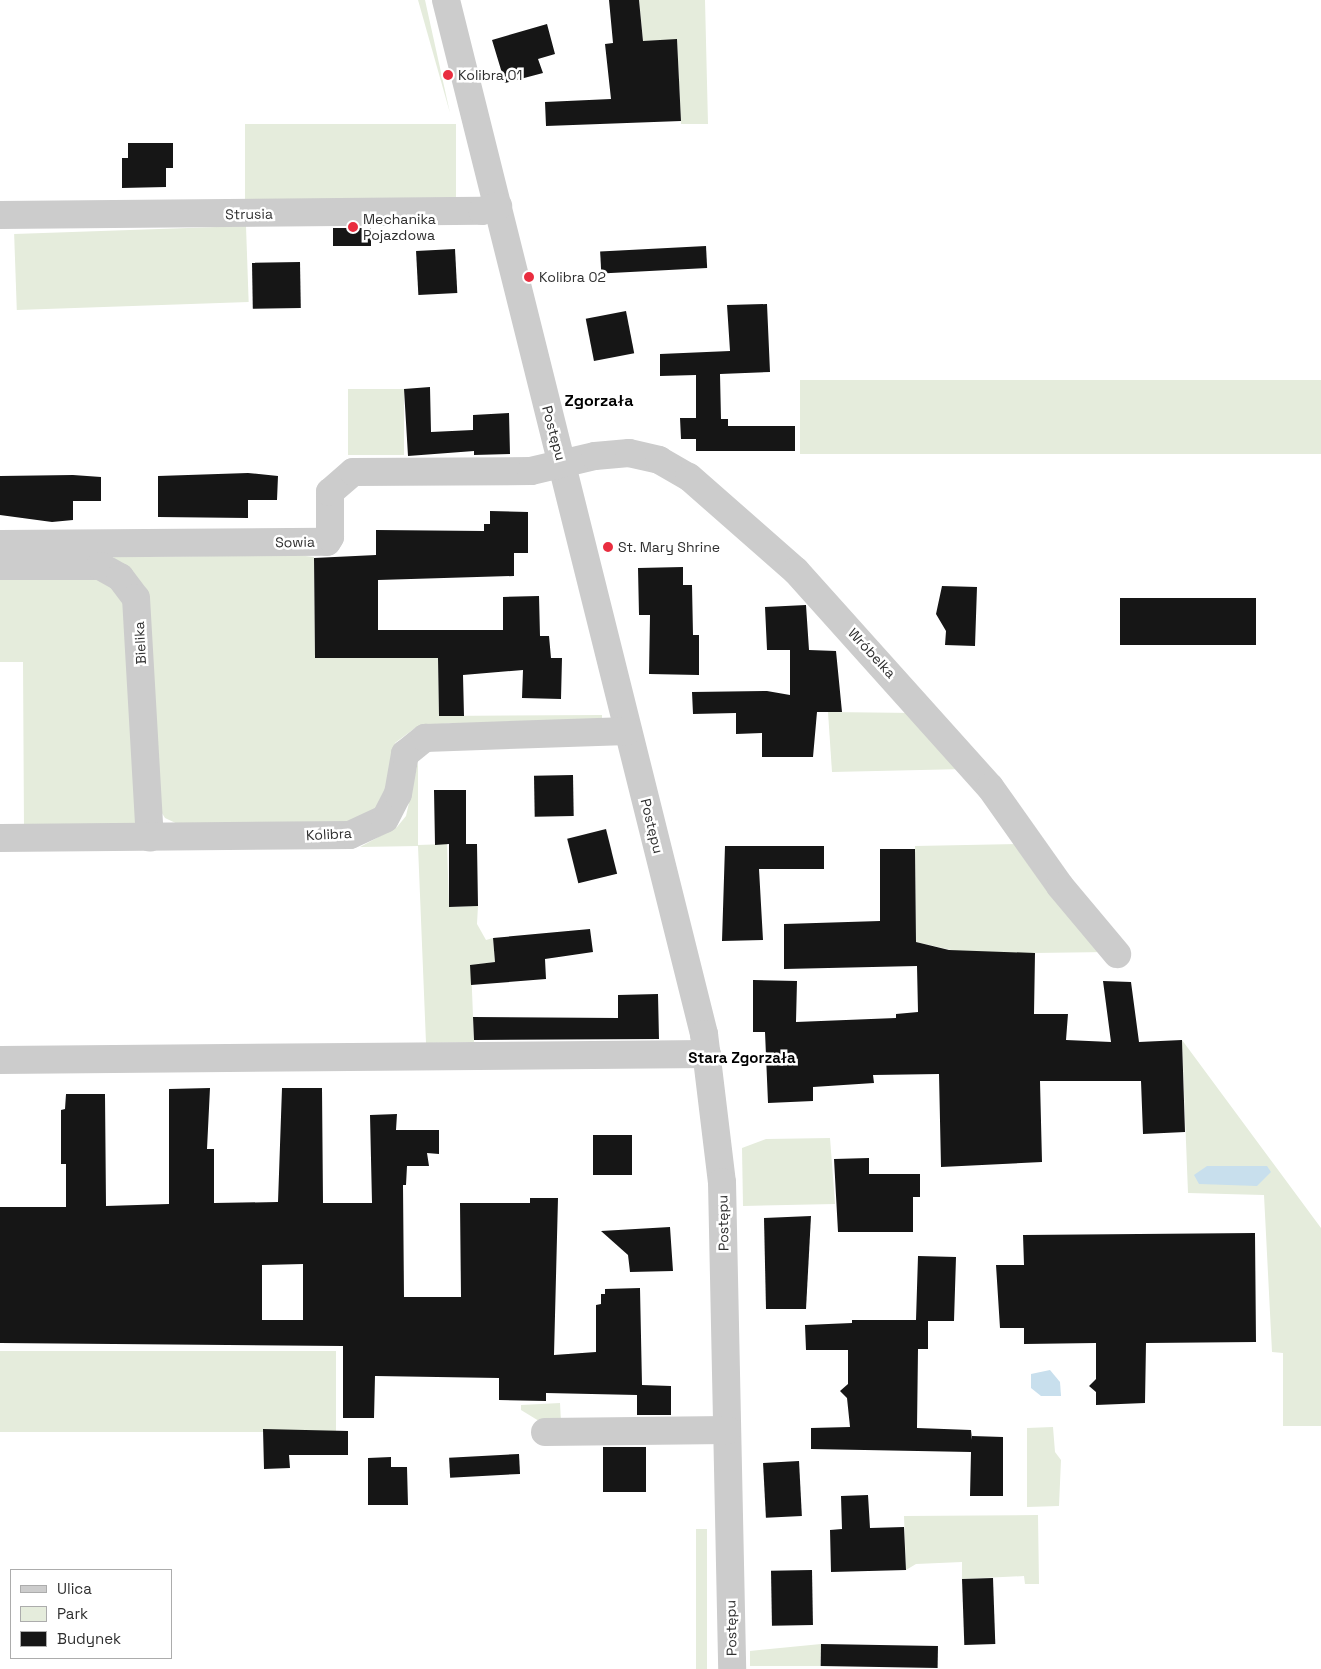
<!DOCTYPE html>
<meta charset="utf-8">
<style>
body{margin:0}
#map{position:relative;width:1321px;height:1669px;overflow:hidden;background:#fff;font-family:"Space Grotesk",sans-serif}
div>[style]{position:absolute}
.green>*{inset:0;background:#e5ecdc;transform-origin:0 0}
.water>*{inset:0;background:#c8dfed}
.building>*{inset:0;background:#161616;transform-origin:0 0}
.minor>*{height:28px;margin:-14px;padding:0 14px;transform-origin:14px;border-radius:14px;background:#ccc}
.dots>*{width:14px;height:14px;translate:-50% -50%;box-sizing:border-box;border:2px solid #fff;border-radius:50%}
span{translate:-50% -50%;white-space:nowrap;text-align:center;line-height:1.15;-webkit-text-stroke:5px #fff;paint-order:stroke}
.poi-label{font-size:14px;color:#2f2f2f}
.left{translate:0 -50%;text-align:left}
.street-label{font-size:14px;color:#2f2f2f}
.neighbourhood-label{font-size:15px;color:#000;font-weight:700}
.quarter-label{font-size:16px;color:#000;font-weight:700}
.legend{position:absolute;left:10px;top:1569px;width:162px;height:90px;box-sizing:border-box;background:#fff;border:1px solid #acacac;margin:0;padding:6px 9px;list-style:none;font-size:15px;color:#2f2f2f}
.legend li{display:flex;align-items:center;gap:10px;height:25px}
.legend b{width:25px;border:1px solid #acacac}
</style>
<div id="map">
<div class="green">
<i style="clip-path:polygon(418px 0,425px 0,450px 113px)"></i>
<i style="clip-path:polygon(639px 0,705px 0,708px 124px,681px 124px,677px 40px,643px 41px)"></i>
<i style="left:245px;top:124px;width:211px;height:75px"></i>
<i style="left:246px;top:226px;width:76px;height:232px;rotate:88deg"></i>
<i style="left:1321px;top:380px;width:74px;height:521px;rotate:90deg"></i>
<i style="left:348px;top:389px;width:56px;height:66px"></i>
<i style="clip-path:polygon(297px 555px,314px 557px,315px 658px,438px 658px,439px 716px,602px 715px,602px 719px,597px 723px,450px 723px,415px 728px,395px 743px,391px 782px,382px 807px,349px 827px,182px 826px,165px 818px,158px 807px,143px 590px,113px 557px)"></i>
<i style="clip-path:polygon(0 573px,97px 575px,114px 587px,126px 604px,138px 818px,135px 823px,24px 829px,23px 662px,0 662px)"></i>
<i style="clip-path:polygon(828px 712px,916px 713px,965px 769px,832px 772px)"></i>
<i style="clip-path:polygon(418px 762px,418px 845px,447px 844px,449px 907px,478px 906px,477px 924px,486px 940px,493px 938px,495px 962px,471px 965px,474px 1042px,426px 1043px,418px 846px,360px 847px,397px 827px,406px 816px)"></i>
<i style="clip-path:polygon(1020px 844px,1108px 952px,969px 954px,916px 942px,915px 846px)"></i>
<i style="clip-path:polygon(1182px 1040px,1321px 1228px,1321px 1426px,1283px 1426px,1283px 1353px,1272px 1352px,1264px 1195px,1188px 1193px)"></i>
<i style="clip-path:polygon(830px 1138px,835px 1204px,743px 1206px,742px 1148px,766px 1139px)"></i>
<i style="left:0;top:1351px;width:336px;height:81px"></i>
<i style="clip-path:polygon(560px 1403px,561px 1422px,539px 1421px,521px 1410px,521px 1405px)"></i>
<i style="clip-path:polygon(1053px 1427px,1055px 1452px,1061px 1460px,1059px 1506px,1027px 1507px,1027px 1428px)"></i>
<i style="clip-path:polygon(1038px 1515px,1039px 1584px,1025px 1584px,1024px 1576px,962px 1579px,962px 1562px,916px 1564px,906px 1570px,904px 1516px)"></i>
<i style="left:696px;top:1529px;width:11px;height:140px"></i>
<i style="clip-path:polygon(821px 1644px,820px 1666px,750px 1666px,750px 1651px)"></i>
</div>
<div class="water">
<i style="clip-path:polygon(1207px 1166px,1267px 1166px,1271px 1172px,1257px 1186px,1199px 1184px,1194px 1175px)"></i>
<i style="clip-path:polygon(1050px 1370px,1060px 1382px,1061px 1396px,1041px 1396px,1031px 1388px,1031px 1374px)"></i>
</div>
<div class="building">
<i style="clip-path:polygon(609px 0,639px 0,643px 41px,677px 39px,681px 121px,546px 126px,545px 102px,611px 99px,605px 44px,613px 43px)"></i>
<i style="clip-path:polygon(547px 24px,555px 54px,538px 59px,543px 73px,505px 83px,492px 40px)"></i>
<i style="clip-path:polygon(128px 143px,173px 143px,173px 168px,166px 168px,166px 187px,122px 188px,122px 158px,128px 158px)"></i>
<i style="left:333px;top:228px;width:38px;height:18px"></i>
<i style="left:706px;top:246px;width:22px;height:106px;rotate:87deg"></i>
<i style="left:455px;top:249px;width:44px;height:39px;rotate:87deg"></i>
<i style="left:300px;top:262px;width:46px;height:48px;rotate:89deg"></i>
<i style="clip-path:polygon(767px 304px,770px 372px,720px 374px,721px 419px,728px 419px,728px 426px,795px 426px,795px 451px,696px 451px,696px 439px,681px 439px,680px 418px,696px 418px,696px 375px,660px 376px,660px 354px,730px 351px,727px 305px)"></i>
<i style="left:626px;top:311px;width:43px;height:41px;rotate:79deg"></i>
<i style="clip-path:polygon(430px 387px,431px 432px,473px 430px,473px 415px,509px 413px,510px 454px,474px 455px,474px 451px,408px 456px,404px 389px)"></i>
<i style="clip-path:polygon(248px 473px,278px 476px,277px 500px,248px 500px,248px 518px,158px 517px,158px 476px)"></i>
<i style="clip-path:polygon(73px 475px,101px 477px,101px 501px,73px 501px,73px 520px,52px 522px,0 515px,0 476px)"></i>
<i style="clip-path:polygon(490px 511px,528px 512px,528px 553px,514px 553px,514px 576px,378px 580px,378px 630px,503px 630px,503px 597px,539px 596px,540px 636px,549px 636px,551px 658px,562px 658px,561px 699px,522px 698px,523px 670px,463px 675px,464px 716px,439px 716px,438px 658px,315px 658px,314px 558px,376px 555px,376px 530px,484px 531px,484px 524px,490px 524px)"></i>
<i style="clip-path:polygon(683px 567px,683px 585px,692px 585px,693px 635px,699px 635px,699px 675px,649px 674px,650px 615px,639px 615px,638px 568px)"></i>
<i style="clip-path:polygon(942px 586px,977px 587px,975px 646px,945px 645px,946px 631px,936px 614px)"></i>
<i style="left:1120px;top:598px;width:136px;height:47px"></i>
<i style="clip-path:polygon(806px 605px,809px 650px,836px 651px,842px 712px,817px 712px,813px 757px,762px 757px,762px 733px,736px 734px,736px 713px,693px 714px,692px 692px,767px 691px,790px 695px,790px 650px,767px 650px,765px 607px)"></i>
<i style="left:573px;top:775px;width:41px;height:39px;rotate:89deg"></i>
<i style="clip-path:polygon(434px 790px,466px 790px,466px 844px,477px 844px,478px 906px,449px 907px,449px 844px,435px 845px)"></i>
<i style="left:606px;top:829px;width:46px;height:40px;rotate:76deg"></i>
<i style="clip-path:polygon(725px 846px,824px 846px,824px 869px,759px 869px,763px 940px,722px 941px)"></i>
<i style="clip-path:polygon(880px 849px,915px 849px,916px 942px,949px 950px,1035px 953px,1034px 1014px,1068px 1014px,1066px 1040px,1111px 1042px,1103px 981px,1131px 982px,1139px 1042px,1182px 1040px,1185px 1132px,1143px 1134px,1141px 1081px,1040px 1081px,1042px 1162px,941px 1167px,939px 1074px,873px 1075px,874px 1083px,813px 1087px,813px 1101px,768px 1103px,765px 1032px,753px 1032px,753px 980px,797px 981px,796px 1022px,896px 1018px,896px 1014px,918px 1012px,917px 966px,784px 969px,784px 924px,880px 921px)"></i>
<i style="clip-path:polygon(590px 929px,593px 952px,545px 959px,546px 979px,471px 985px,470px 965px,495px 962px,493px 938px)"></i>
<i style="clip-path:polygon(658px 994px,659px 1039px,474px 1040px,473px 1017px,618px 1018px,618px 995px)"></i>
<i style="clip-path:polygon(evenodd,210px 1088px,207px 1149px,214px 1149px,214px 1203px,278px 1202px,282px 1088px,322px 1088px,323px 1203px,372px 1203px,370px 1115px,397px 1114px,396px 1130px,439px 1130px,439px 1154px,427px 1153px,429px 1166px,407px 1166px,406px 1185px,403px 1185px,404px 1297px,461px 1297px,460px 1203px,530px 1203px,530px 1198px,558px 1198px,554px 1355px,596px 1352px,596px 1305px,601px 1304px,601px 1294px,605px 1294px,605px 1289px,640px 1288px,642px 1385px,671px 1386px,671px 1415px,637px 1415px,637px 1395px,546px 1393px,546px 1401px,499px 1400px,499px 1378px,375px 1376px,374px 1418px,343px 1418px,343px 1346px,0 1343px,0 1207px,66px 1207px,66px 1164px,61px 1164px,61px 1110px,65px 1109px,66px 1094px,105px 1094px,106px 1206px,169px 1204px,169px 1089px,210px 1088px,303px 1264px,303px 1320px,262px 1320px,262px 1265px,303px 1264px)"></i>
<i style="left:593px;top:1135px;width:39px;height:40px"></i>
<i style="clip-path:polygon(869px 1158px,869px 1174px,920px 1174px,920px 1197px,913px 1197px,913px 1232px,838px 1232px,834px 1159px)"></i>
<i style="clip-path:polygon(811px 1216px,806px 1309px,766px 1309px,764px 1218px)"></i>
<i style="clip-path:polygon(670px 1227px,673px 1271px,630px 1272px,628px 1255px,601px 1231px)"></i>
<i style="clip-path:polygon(1255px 1233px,1256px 1342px,1146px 1343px,1145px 1403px,1096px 1405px,1096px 1392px,1089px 1386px,1096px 1379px,1096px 1343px,1024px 1344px,1024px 1328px,1000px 1328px,996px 1265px,1024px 1265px,1023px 1235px)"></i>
<i style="clip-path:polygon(918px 1256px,956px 1257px,954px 1321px,928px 1321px,928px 1349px,918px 1349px,917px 1428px,971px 1430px,972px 1440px,972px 1436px,1003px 1437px,1003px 1496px,970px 1496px,971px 1452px,811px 1449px,811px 1428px,850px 1427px,847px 1398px,840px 1391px,848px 1384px,848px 1350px,806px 1350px,805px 1325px,852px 1323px,852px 1320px,916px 1320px)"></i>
<i style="clip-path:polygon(263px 1429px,348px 1431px,348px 1455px,289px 1455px,290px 1468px,264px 1469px)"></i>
<i style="left:603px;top:1447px;width:43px;height:45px"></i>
<i style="left:519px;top:1454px;width:20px;height:70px;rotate:87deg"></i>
<i style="clip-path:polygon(391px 1457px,391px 1467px,407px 1467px,408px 1505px,368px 1505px,368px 1458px)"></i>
<i style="left:799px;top:1461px;width:55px;height:36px;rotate:87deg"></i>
<i style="clip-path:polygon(868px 1495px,870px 1528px,904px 1527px,906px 1570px,831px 1572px,830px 1530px,842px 1529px,841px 1496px)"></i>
<i style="left:812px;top:1570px;width:55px;height:41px;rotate:89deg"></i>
<i style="left:993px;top:1578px;width:66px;height:31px;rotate:88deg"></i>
<i style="left:821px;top:1644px;width:117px;height:22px;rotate:1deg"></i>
</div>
<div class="minor">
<i style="left:446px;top:0;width:1066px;rotate:75.99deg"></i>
<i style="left:704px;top:1034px;width:149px;rotate:83.1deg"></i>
<i style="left:722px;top:1182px;width:487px;rotate:88.8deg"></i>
<i style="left:0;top:215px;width:482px;rotate:-0.5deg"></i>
<i style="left:482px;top:211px;width:17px;rotate:-17deg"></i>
<i style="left:0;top:544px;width:327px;rotate:-0.4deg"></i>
<i style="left:327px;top:542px;width:6px;rotate:-59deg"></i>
<i style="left:330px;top:537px;width:45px;rotate:-90deg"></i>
<i style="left:330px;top:492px;width:30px;rotate:-41deg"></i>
<i style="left:353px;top:472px;width:178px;rotate:-0.3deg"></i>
<i style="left:531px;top:471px;width:66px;rotate:-13.2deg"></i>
<i style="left:595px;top:456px;width:34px;rotate:-5deg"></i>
<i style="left:629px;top:453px;width:31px;rotate:13deg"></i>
<i style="left:659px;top:460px;width:34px;rotate:30deg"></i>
<i style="left:689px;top:477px;width:142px;rotate:41.3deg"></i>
<i style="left:796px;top:571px;width:290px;rotate:48.1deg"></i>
<i style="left:990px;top:787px;width:121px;rotate:54.7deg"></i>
<i style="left:1060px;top:886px;width:89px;rotate:50deg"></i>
<i style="left:0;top:566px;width:100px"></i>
<i style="left:100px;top:566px;width:23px;rotate:29deg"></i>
<i style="left:120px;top:577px;width:26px;rotate:53deg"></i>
<i style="left:136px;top:598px;width:240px;rotate:86.7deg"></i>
<i style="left:0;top:838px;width:350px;rotate:-0.5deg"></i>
<i style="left:350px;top:835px;width:38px;rotate:-25deg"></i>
<i style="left:385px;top:819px;width:28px;rotate:-63deg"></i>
<i style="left:398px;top:794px;width:41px;rotate:-80.1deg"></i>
<i style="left:405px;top:754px;width:26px;rotate:-39deg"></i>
<i style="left:425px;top:738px;width:203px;rotate:-2deg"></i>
<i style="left:0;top:1060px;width:707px;rotate:-0.49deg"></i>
<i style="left:545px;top:1432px;width:182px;rotate:-0.6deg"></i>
</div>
<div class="dots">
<i style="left:448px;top:75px;background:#e92d3f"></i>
<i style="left:353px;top:227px;background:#e92d3f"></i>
<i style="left:529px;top:277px;background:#e92d3f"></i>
<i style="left:608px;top:547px;background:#e92d3f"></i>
</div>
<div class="poi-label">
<span class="left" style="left:458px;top:75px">Kolibra 01</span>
<span class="left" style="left:363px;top:227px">Mechanika<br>Pojazdowa</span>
<span class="left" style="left:539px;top:277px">Kolibra 02</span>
<span class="left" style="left:618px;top:547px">St. Mary Shrine</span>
</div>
<div class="street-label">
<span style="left:249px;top:214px;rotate:-1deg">Strusia</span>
<span style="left:554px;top:433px;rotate:75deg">Postępu</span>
<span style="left:295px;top:542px;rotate:-1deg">Sowia</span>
<span style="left:140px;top:643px;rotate:-93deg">Bielika</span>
<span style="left:872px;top:653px;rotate:47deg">Wróbelka</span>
<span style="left:652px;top:826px;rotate:76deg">Postępu</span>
<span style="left:329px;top:834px;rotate:-3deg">Kolibra</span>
<span style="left:723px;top:1223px;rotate:-91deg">Postępu</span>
<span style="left:731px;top:1628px;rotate:-91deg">Postępu</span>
</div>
<div class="neighbourhood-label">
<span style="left:742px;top:1058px">Stara Zgorzała</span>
</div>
<div class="quarter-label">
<span style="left:599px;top:401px">Zgorzała</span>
</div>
<ul class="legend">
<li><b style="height:6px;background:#ccc"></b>Ulica</li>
<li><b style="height:14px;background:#e5ecdc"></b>Park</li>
<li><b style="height:14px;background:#161616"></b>Budynek</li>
</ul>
</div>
